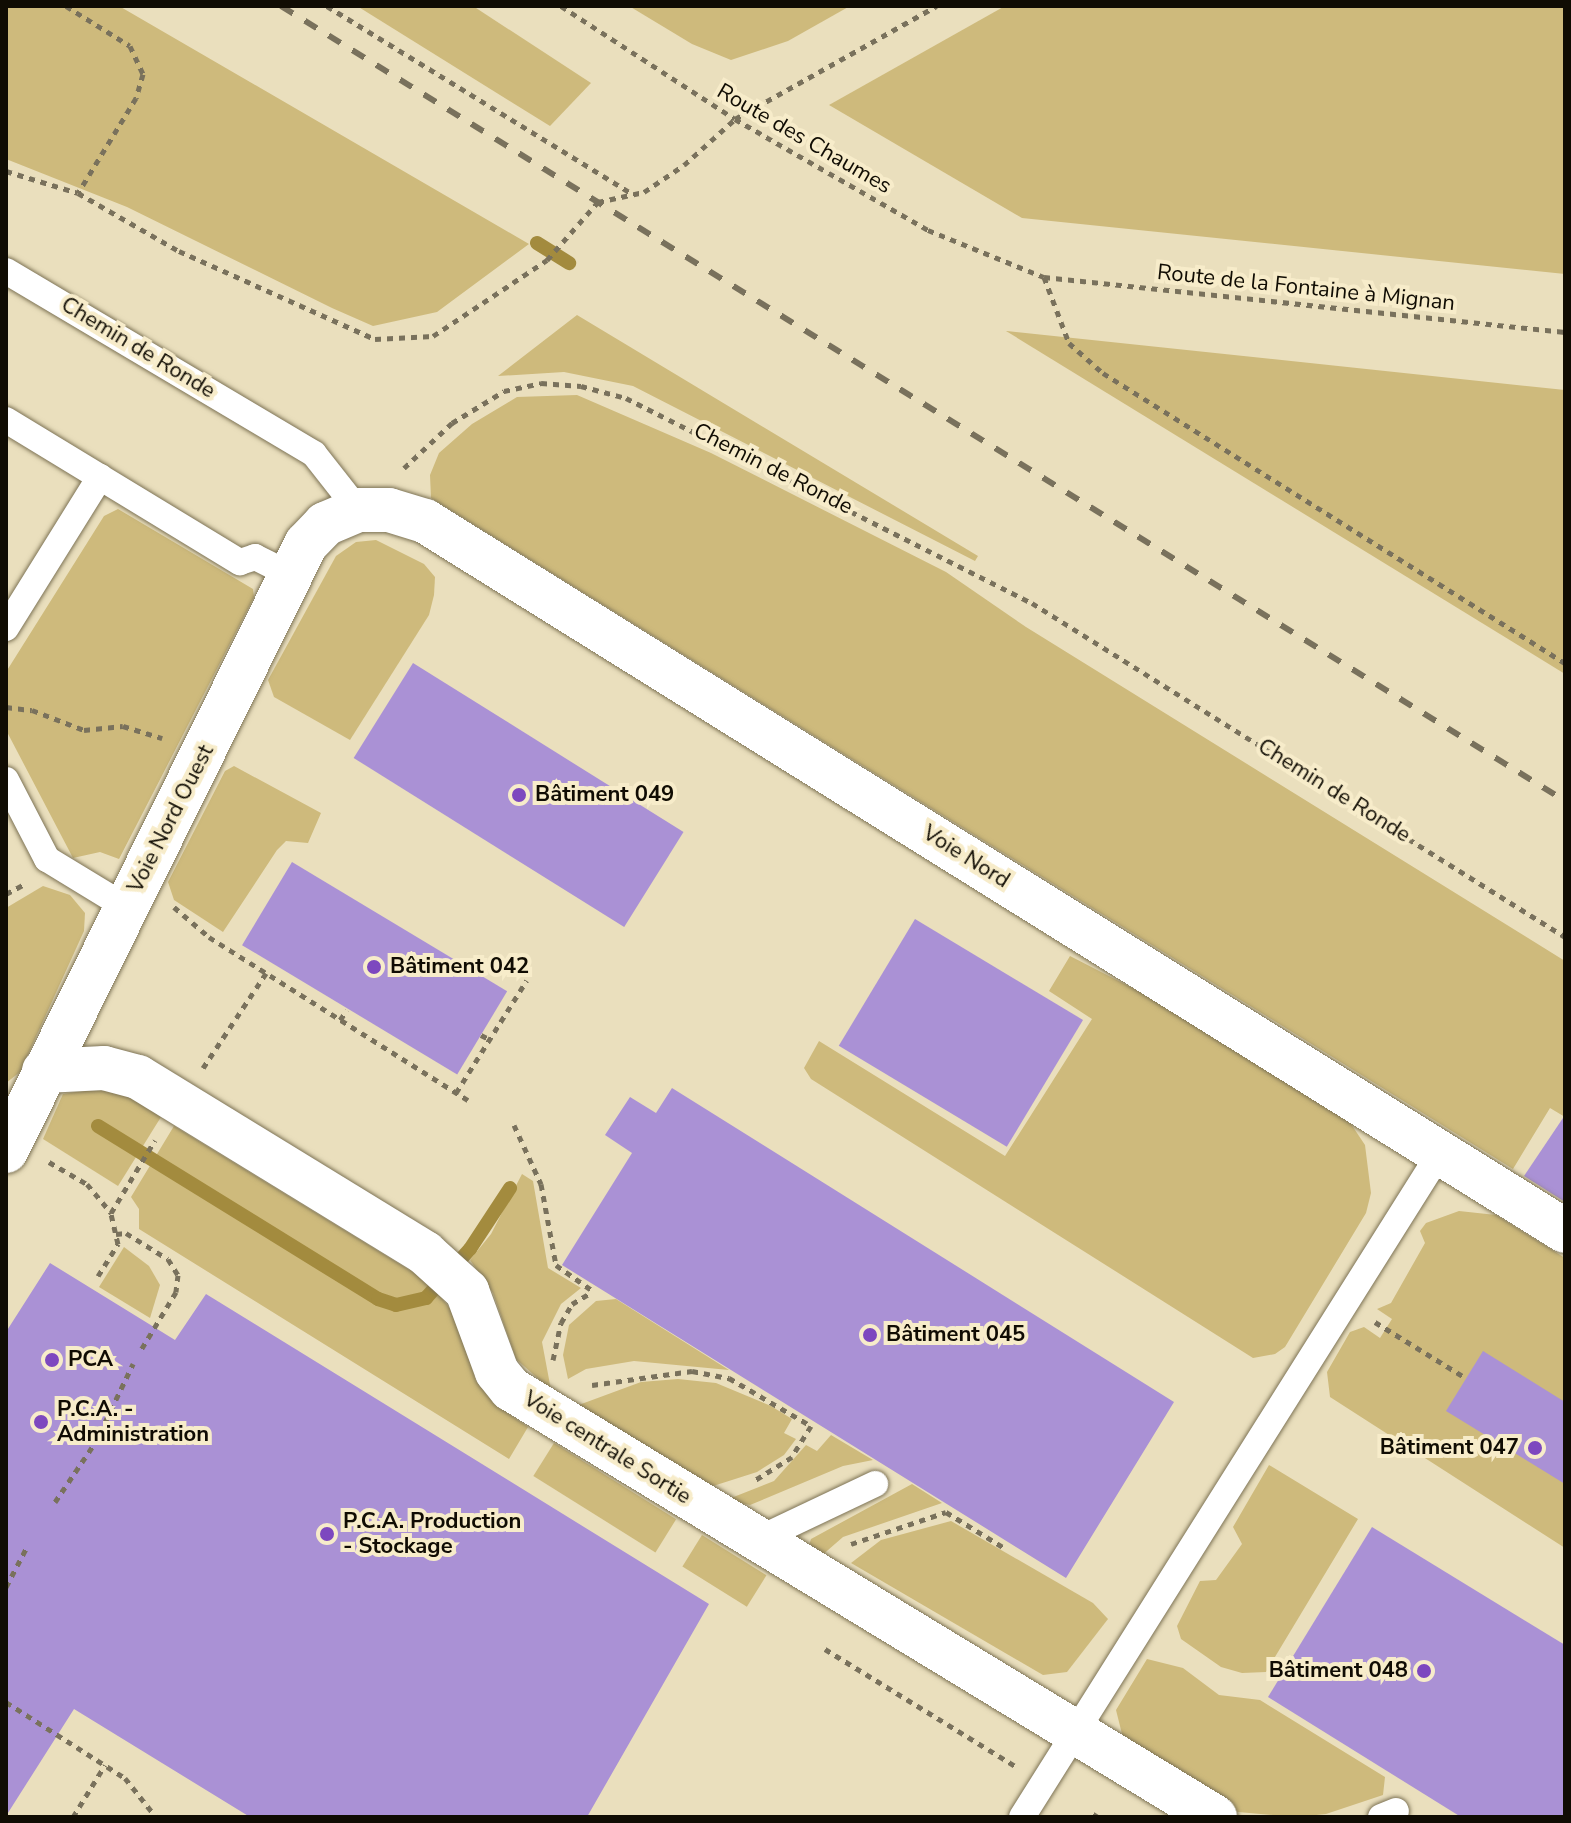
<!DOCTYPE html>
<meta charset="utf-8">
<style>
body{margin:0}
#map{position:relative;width:1571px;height:1823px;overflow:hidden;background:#eadfbd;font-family:"Nunito Sans",sans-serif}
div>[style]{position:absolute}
.green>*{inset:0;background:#ceba7c;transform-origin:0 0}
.stream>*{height:14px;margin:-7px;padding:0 7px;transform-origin:7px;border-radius:7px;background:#a38b3e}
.building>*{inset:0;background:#aa91d5;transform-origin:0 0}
.path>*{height:5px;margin-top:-2.5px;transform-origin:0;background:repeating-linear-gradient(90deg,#79715c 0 6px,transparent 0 12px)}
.roads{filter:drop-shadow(0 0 2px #7d7355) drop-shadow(0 0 2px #7d7355)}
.service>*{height:26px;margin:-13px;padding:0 13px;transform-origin:13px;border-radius:13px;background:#fff}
.minor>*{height:44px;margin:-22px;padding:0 22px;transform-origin:22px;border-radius:22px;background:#fff}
.rail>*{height:6px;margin-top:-3px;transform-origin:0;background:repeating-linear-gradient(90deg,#79715c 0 14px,transparent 0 28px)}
.dots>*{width:22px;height:22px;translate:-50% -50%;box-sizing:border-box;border:4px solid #f7ecca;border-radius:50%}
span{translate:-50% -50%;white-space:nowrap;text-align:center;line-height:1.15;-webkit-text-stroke:8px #f7ecca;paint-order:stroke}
.street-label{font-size:22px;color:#100c03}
.poi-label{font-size:22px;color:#100c03;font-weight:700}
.left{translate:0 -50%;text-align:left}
.right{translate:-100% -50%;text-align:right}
.frame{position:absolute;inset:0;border:8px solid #100c03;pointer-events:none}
</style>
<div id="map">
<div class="green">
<i style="clip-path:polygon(6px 6px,119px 6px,529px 244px,437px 312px,373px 326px,332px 308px,127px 207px,6px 159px)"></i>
<i style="clip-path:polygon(357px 6px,473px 6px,591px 83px,550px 126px)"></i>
<i style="clip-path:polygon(629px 6px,850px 6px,788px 41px,731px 60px,692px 44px)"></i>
<i style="clip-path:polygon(1005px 6px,1565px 6px,1565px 274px,1022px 218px,829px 105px)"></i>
<i style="clip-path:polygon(577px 315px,978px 556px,975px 561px,633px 386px,564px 372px,498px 376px)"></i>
<i style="clip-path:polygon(1007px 331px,1565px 390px,1565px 674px,1006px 331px)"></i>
<i style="clip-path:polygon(577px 395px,711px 453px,946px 572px,1026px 627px,1565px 961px,1565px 1117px,1550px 1108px,1513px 1169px,431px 498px,430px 475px,439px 453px,472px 424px,517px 397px)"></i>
<i style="clip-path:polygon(118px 509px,253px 589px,254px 597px,119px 859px,100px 852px,73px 858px,6px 730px,6px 672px,104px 516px)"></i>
<i style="clip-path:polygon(376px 540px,424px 564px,435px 577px,434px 595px,429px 615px,350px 740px,274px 697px,268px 680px,336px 556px,356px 542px)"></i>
<i style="clip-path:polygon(234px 766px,321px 813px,308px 843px,286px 841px,277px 850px,223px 932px,174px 900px,168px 882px,225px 771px)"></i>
<i style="clip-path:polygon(43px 886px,70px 895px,85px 913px,84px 931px,20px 1072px,6px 1083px,6px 908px)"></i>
<i style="clip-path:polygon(1070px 956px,1140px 992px,1349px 1121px,1365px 1145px,1371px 1193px,1366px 1213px,1285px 1347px,1275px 1354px,1253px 1358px,811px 1079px,804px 1068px,819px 1041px,1005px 1156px,1092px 1019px,1049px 991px)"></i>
<i style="clip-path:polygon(100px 1088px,133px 1097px,161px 1117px,118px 1186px,43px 1139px,63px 1094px)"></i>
<i style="clip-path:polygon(174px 1126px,429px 1282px,455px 1315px,476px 1381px,497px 1406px,528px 1427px,509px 1459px,139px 1229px,139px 1209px,131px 1197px)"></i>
<i style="clip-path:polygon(522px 1174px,533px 1181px,548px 1268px,581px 1288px,561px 1304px,542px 1342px,551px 1390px,516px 1359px,493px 1293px,470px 1260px,491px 1234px)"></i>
<i style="clip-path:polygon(1459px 1211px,1496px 1215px,1565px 1258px,1565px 1548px,1330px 1397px,1327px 1372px,1350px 1332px,1364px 1327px,1380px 1338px,1392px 1319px,1377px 1309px,1391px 1303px,1425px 1243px,1420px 1231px,1426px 1223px)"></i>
<i style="clip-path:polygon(124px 1247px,149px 1266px,160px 1285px,150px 1318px,99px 1287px)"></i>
<i style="clip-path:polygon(616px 1299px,729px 1370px,634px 1361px,586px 1369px,568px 1379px,563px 1355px,569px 1325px,596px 1301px)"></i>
<i style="clip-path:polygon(678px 1379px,716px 1383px,771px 1406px,792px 1419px,784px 1433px,796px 1439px,784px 1455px,757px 1472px,710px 1487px,576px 1406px,641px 1382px)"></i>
<i style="clip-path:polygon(831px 1435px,873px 1460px,843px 1466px,750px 1505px,726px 1500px,774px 1481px,806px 1445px,817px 1451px)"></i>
<i style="left:554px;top:1443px;width:144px;height:39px;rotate:32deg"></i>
<i style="clip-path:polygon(1269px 1465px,1358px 1519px,1266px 1672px,1242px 1673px,1221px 1667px,1181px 1639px,1177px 1626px,1200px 1581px,1216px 1580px,1242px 1544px,1233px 1527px)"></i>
<i style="clip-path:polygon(912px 1484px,942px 1503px,843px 1537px,820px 1557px,808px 1549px,811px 1539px)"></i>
<i style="clip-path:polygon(951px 1521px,1093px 1603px,1108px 1619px,1067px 1672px,1043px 1675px,851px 1563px,881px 1540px)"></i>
<i style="left:702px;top:1535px;width:76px;height:37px;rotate:32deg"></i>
<i style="clip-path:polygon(1147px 1659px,1183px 1668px,1219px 1695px,1260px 1700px,1385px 1777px,1383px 1795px,1326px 1814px,1297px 1817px,1238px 1812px,1217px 1804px,1124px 1742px,1116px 1710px)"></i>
</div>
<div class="stream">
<i style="left:537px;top:243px;width:38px;rotate:32deg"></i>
<i style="left:98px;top:1126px;width:329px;rotate:31.7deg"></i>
<i style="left:378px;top:1299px;width:19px;rotate:18deg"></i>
<i style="left:396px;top:1305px;width:31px;rotate:-13deg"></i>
<i style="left:426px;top:1298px;width:66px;rotate:-48.1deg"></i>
<i style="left:470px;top:1249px;width:73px;rotate:-56.7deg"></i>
</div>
<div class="building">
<i style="left:413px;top:663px;width:319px;height:112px;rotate:32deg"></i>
<i style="left:292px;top:862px;width:251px;height:97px;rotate:31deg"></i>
<i style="left:915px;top:919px;width:196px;height:148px;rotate:31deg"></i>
<i style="clip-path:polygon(672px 1088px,1174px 1402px,1066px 1578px,562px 1265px,632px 1153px,605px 1135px,630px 1097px,656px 1113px)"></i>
<i style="clip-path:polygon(1565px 1115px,1565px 1202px,1524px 1176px)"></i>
<i style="clip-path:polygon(50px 1263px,175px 1340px,206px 1294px,709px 1604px,587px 1817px,250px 1817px,74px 1709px,6px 1816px,6px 1332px)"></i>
<i style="clip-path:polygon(1483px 1351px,1565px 1402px,1565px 1484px,1446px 1411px)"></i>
<i style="clip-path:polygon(1372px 1527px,1565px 1645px,1565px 1817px,1461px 1817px,1268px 1697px)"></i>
</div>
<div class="path">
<i style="left:66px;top:6px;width:75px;rotate:32deg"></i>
<i style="left:130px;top:46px;width:31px;rotate:65deg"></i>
<i style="left:143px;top:74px;width:25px;rotate:106deg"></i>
<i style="left:136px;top:98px;width:111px;rotate:121.4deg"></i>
<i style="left:327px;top:6px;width:358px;rotate:31.6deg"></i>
<i style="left:561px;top:6px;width:207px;rotate:33deg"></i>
<i style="left:735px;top:119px;width:223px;rotate:29.9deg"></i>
<i style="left:928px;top:230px;width:125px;rotate:22.1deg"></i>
<i style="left:1044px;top:277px;width:524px;rotate:6.03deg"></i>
<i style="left:6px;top:171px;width:75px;rotate:17deg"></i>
<i style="left:78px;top:193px;width:116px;rotate:29.9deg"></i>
<i style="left:179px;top:251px;width:215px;rotate:24.2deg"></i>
<i style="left:375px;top:339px;width:58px;rotate:-3deg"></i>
<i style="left:433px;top:336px;width:137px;rotate:-33.7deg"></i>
<i style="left:547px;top:260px;width:77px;rotate:-48.7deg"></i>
<i style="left:598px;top:202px;width:47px;rotate:-12.3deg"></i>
<i style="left:644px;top:192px;width:48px;rotate:-34deg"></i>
<i style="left:684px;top:165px;width:69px;rotate:-42deg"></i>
<i style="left:735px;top:119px;width:231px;rotate:-29.3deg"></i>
<i style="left:1044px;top:277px;width:71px;rotate:69.3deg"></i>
<i style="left:1069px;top:343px;width:45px;rotate:41.4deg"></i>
<i style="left:1103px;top:373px;width:545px;rotate:32.12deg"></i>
<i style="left:404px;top:468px;width:66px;rotate:-43.2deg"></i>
<i style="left:452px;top:423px;width:61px;rotate:-31.6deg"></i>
<i style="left:504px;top:391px;width:38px;rotate:-12deg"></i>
<i style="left:541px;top:383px;width:40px;rotate:4.3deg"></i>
<i style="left:581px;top:386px;width:47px;rotate:14.9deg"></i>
<i style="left:626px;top:398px;width:455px;rotate:26.8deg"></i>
<i style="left:1032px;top:603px;width:629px;rotate:32.07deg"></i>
<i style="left:6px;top:707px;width:26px;rotate:7deg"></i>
<i style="left:32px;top:710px;width:56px;rotate:21deg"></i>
<i style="left:84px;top:730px;width:39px;rotate:-6deg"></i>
<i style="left:123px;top:726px;width:41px;rotate:17.1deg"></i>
<i style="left:6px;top:894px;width:19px;rotate:-28deg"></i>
<i style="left:174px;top:907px;width:46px;rotate:40.6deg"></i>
<i style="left:209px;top:937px;width:306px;rotate:32.2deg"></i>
<i style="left:340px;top:1020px;width:12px;rotate:-55deg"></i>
<i style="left:481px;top:1035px;width:9px;rotate:27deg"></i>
<i style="left:203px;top:1068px;width:114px;rotate:-56.4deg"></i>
<i style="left:456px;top:1093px;width:133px;rotate:-57.9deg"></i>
<i style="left:514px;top:1125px;width:65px;rotate:65.4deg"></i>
<i style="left:541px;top:1184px;width:82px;rotate:79.5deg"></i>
<i style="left:556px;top:1265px;width:45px;rotate:35.1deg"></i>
<i style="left:49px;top:1162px;width:44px;rotate:30.1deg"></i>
<i style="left:87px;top:1184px;width:38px;rotate:50deg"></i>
<i style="left:116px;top:1234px;width:10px;rotate:-6deg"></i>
<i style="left:126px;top:1233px;width:49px;rotate:31.8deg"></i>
<i style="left:168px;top:1259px;width:19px;rotate:58deg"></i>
<i style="left:178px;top:1275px;width:17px;rotate:97deg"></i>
<i style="left:176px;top:1292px;width:71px;rotate:121.2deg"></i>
<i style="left:98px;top:1276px;width:38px;rotate:-58deg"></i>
<i style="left:118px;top:1244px;width:32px;rotate:-103deg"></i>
<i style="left:111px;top:1213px;width:85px;rotate:-58.9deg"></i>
<i style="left:1375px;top:1322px;width:107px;rotate:31.6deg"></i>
<i style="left:553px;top:1360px;width:38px;rotate:-78deg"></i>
<i style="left:561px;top:1323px;width:22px;rotate:-60deg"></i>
<i style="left:572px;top:1304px;width:23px;rotate:-31deg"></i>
<i style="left:592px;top:1385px;width:101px;rotate:-8deg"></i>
<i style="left:692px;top:1371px;width:38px;rotate:11deg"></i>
<i style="left:729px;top:1378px;width:95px;rotate:30.3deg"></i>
<i style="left:811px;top:1426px;width:36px;rotate:122deg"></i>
<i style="left:792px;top:1457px;width:47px;rotate:148deg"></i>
<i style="left:55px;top:1502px;width:71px;rotate:-55.9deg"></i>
<i style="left:95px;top:1443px;width:88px;rotate:-64.3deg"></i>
<i style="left:851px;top:1544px;width:100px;rotate:-18.6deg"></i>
<i style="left:946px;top:1512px;width:67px;rotate:31.6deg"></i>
<i style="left:6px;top:1587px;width:47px;rotate:-62.4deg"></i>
<i style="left:825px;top:1649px;width:223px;rotate:31.6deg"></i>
<i style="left:6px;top:1702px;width:141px;rotate:32.6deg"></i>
<i style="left:125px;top:1778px;width:50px;rotate:51.5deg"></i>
<i style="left:1093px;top:1814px;width:6px;rotate:31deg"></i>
<i style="left:73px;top:1817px;width:61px;rotate:-58.4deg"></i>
</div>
<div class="roads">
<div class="service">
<i style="left:6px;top:271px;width:358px;rotate:30.7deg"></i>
<i style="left:314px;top:454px;width:71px;rotate:51.8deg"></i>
<i style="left:6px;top:420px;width:274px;rotate:31.3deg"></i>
<i style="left:240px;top:562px;width:16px;rotate:-18deg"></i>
<i style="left:255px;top:557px;width:40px;rotate:26.6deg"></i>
<i style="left:6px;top:628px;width:178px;rotate:-58.1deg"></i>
<i style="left:6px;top:780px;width:89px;rotate:62.6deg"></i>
<i style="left:47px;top:859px;width:92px;rotate:31.3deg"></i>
<i style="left:755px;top:1541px;width:133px;rotate:-25.4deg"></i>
<i style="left:1022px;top:1817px;width:785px;rotate:-57.81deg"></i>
<i style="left:1381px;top:1817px;width:16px;rotate:-22deg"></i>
</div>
<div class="minor">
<i style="left:44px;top:1071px;width:60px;rotate:-2.9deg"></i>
<i style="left:104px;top:1068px;width:35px;rotate:15deg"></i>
<i style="left:138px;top:1077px;width:337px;rotate:31.5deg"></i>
<i style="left:425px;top:1253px;width:57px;rotate:42.1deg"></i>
<i style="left:467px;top:1291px;width:86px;rotate:69.7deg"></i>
<i style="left:497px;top:1372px;width:22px;rotate:51deg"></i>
<i style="left:511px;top:1389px;width:824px;rotate:31.3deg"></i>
<i style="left:6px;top:1151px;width:677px;rotate:-63.7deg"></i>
<i style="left:306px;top:544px;width:28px;rotate:-46deg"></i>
<i style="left:325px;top:524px;width:36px;rotate:-23deg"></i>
<i style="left:358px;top:510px;width:31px"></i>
<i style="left:389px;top:510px;width:38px;rotate:17deg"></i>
<i style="left:425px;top:521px;width:1343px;rotate:31.91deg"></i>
</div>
</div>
<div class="rail">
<i style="left:281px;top:6px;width:1510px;rotate:31.76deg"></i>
</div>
<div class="dots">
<i style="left:519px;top:795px;background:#7d48bf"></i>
<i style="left:374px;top:967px;background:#7d48bf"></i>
<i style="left:870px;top:1335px;background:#7d48bf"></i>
<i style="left:52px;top:1360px;background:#7d48bf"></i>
<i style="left:41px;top:1422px;background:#7d48bf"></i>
<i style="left:1535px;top:1448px;background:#7d48bf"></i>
<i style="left:327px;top:1534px;background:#7d48bf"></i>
<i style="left:1424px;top:1671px;background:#7d48bf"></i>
</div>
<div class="street-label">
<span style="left:804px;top:139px;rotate:30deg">Route des Chaumes</span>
<span style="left:1306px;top:288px;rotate:6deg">Route de la Fontaine à Mignan</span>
<span style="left:138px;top:348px;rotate:31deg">Chemin de Ronde</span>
<span style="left:773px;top:469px;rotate:27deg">Chemin de Ronde</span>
<span style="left:1334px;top:791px;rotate:32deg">Chemin de Ronde</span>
<span style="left:171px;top:819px;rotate:-63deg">Voie Nord Ouest</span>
<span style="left:966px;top:857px;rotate:32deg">Voie Nord</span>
<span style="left:607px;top:1448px;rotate:32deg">Voie centrale Sortie</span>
</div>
<div class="poi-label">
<span class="left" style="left:535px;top:795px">Bâtiment 049</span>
<span class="left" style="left:390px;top:967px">Bâtiment 042</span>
<span class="left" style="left:886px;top:1335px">Bâtiment 045</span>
<span class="left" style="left:68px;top:1360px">PCA</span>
<span class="left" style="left:57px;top:1422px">P.C.A. -<br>Administration</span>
<span class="right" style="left:1519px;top:1448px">Bâtiment 047</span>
<span class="left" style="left:343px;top:1534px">P.C.A. Production<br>- Stockage</span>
<span class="right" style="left:1408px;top:1671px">Bâtiment 048</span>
</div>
<div class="frame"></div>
</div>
